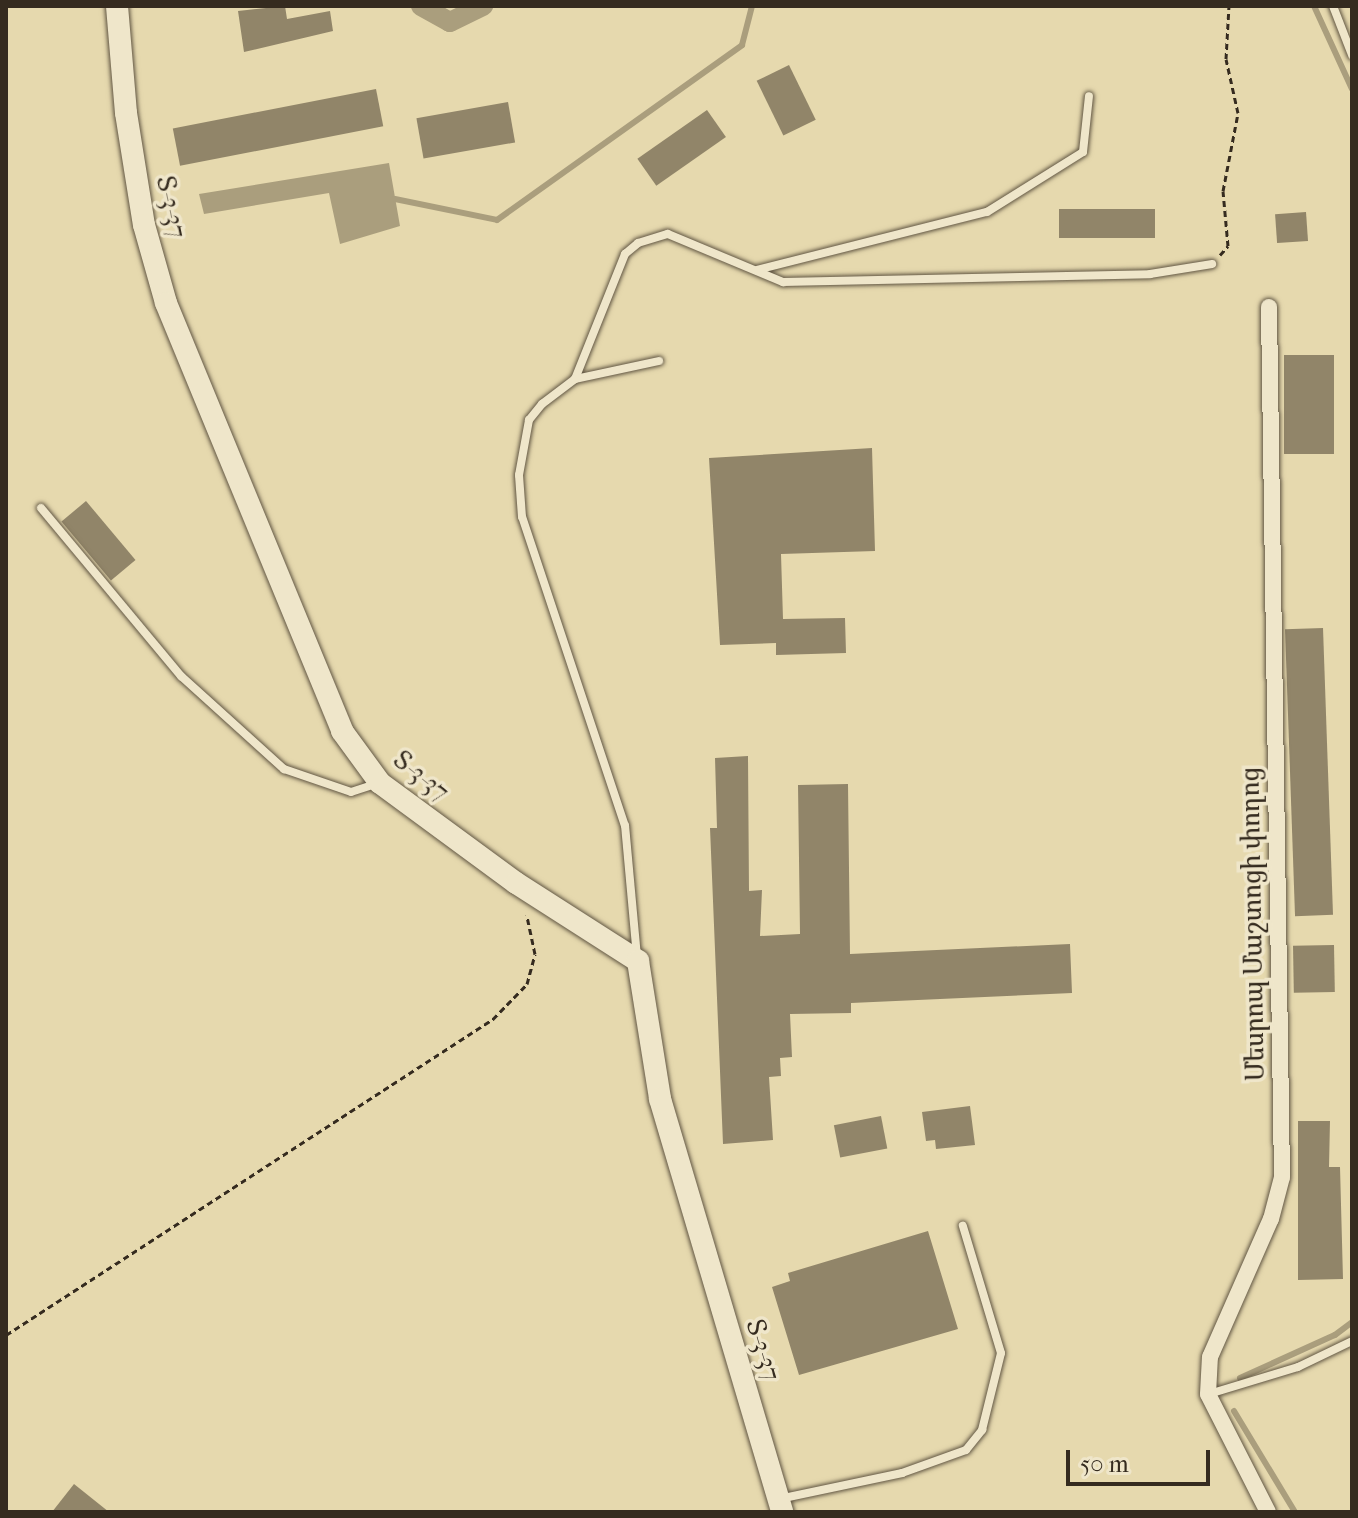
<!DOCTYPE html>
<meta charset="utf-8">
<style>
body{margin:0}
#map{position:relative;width:1358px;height:1518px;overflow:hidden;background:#e6d9ae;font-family:"IM FELL French Canon","Noto Serif Armenian",serif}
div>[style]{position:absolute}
.water>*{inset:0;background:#aa9e7d}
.stream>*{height:6px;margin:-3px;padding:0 3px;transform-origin:3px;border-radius:3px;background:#aa9e7d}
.canal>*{height:20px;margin:-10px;padding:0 10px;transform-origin:10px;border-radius:10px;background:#aa9e7d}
.building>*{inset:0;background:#918569;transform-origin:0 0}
.path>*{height:3px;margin-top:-1.5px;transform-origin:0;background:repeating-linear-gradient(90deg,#352b1f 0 6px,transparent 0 10px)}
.roads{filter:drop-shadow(0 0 2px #615643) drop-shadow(0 0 2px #615643)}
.service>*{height:8px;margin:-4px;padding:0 4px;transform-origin:4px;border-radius:4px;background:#efe6ca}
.minor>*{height:16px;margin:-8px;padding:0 8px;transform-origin:8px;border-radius:8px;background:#efe6ca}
.secondary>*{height:22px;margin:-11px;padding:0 11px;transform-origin:11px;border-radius:11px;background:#efe6ca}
span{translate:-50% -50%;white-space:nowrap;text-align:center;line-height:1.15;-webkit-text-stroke:7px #efe6ca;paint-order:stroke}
.street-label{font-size:26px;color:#352b1f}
.frame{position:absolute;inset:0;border:8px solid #352b1f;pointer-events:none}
.scale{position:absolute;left:1066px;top:1450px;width:144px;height:36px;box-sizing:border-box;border:4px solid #352b1f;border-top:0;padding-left:10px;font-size:24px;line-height:28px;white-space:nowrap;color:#352b1f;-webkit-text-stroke:6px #efe6ca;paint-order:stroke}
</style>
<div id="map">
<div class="water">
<i style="clip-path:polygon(389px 163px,400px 226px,340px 244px,329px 193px,204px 214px,199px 194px)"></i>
</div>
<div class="stream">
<i style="left:1314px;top:6px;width:91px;rotate:65.4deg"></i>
<i style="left:395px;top:199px;width:104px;rotate:11.6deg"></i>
<i style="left:497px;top:220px;width:301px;rotate:-35.5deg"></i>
<i style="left:742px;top:45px;width:40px;rotate:-75.6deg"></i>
<i style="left:1240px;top:1378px;width:104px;rotate:-24.4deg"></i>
<i style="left:1335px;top:1335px;width:21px;rotate:-37deg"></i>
<i style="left:1234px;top:1411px;width:118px;rotate:58.9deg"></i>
</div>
<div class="canal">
<i style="left:421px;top:6px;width:33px;rotate:29deg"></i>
<i style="left:450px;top:22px;width:37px;rotate:-26deg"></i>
</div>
<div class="building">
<i style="clip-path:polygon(285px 6px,287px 19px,330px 11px,333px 31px,244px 52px,238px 11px)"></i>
<i style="left:789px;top:65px;width:61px;height:36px;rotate:64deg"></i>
<i style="left:376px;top:89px;width:38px;height:207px;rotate:79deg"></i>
<i style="left:508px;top:102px;width:41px;height:93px;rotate:80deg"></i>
<i style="left:707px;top:110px;width:33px;height:85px;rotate:55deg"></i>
<i style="left:1155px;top:209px;width:29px;height:96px;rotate:90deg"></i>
<i style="left:1306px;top:212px;width:29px;height:31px;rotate:86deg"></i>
<i style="left:1284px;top:355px;width:50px;height:99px"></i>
<i style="clip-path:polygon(872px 448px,875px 551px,781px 554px,783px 619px,845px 618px,846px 653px,776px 655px,776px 643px,720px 645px,709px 458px)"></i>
<i style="left:86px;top:501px;width:77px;height:32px;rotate:50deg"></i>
<i style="left:1323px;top:628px;width:287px;height:38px;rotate:88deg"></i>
<i style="clip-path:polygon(748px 756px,749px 891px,762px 890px,760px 936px,800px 934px,798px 785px,848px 784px,850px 954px,1070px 944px,1072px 993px,851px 1003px,851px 1013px,790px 1014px,792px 1057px,780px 1058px,781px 1076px,769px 1077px,773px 1140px,723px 1144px,710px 828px,717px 828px,715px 758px)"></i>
<i style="left:1334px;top:945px;width:47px;height:41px;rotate:89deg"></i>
<i style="clip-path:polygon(970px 1106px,975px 1145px,936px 1149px,935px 1140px,926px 1141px,922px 1112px)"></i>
<i style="left:881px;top:1116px;width:33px;height:48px;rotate:79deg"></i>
<i style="clip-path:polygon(1298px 1121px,1330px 1121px,1329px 1167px,1340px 1167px,1343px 1279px,1298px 1280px)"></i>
<i style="clip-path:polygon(928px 1231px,958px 1329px,799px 1375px,772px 1287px,790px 1281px,788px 1273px)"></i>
<i style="clip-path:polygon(74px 1484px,109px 1512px,52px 1512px)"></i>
</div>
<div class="path">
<i style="left:1220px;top:255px;width:12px;rotate:-48deg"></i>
<i style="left:1228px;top:246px;width:55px;rotate:-95.2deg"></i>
<i style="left:1223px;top:191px;width:79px;rotate:-79.1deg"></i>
<i style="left:1238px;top:113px;width:55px;rotate:-102.5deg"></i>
<i style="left:1226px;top:59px;width:53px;rotate:-86.8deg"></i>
<i style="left:6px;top:1335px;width:581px;rotate:-32.98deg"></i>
<i style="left:493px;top:1019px;width:49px;rotate:-45.8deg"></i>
<i style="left:527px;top:984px;width:31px;rotate:-75deg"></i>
<i style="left:535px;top:954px;width:40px;rotate:-102deg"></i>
</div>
<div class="roads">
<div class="service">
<i style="left:1333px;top:6px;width:53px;rotate:68.8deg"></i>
<i style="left:757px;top:270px;width:237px;rotate:-14.2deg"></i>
<i style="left:987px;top:212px;width:113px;rotate:-32deg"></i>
<i style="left:1083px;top:152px;width:56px;rotate:-83.9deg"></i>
<i style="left:575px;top:379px;width:135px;rotate:-68.2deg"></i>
<i style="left:625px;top:254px;width:17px;rotate:-40deg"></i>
<i style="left:638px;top:243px;width:31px;rotate:-17deg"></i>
<i style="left:668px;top:234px;width:125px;rotate:22.7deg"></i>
<i style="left:783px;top:282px;width:367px;rotate:-1.2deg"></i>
<i style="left:1150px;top:274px;width:63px;rotate:-9.2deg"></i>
<i style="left:41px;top:508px;width:219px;rotate:50.2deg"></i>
<i style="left:181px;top:676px;width:139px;rotate:42.1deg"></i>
<i style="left:284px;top:769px;width:71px;rotate:18.9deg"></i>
<i style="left:351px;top:792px;width:29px;rotate:-18deg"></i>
<i style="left:637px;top:957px;width:132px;rotate:-95.2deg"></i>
<i style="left:625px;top:826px;width:326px;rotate:-108.4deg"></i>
<i style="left:522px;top:517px;width:42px;rotate:-94.1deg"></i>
<i style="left:519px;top:475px;width:56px;rotate:-79.7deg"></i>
<i style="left:529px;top:420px;width:21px;rotate:-51deg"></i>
<i style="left:542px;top:404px;width:41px;rotate:-37.1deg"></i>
<i style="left:575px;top:379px;width:86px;rotate:-12.1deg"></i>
<i style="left:1209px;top:1394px;width:93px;rotate:-16.9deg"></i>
<i style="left:1298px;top:1367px;width:60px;rotate:-25.7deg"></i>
<i style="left:779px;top:1499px;width:126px;rotate:-11.9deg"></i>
<i style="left:902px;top:1473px;width:68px;rotate:-19.8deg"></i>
<i style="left:966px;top:1450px;width:26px;rotate:-51deg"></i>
<i style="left:982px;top:1430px;width:79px;rotate:-76.1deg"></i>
<i style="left:1001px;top:1353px;width:133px;rotate:-106.7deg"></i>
</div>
<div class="minor">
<i style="left:1268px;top:1512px;width:132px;rotate:-117deg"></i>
<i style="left:1208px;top:1394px;width:37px;rotate:-87deg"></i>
<i style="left:1210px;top:1357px;width:151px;rotate:-66.2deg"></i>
<i style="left:1271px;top:1219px;width:43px;rotate:-75.3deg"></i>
<i style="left:1282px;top:1177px;width:870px;rotate:-90.86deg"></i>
</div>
<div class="secondary">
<i style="left:117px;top:6px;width:107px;rotate:85.2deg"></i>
<i style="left:126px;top:113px;width:113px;rotate:80.9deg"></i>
<i style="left:144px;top:225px;width:81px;rotate:74.2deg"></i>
<i style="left:166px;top:303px;width:463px;rotate:67.6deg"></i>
<i style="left:342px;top:731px;width:64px;rotate:53.8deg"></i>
<i style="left:380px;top:783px;width:169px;rotate:36.3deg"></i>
<i style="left:516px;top:883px;width:145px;rotate:32.6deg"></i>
<i style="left:638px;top:961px;width:140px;rotate:80.9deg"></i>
<i style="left:660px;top:1099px;width:431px;rotate:73.5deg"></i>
</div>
</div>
<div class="street-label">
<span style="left:171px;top:207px;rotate:78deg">Տ-3-37</span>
<span style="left:421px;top:776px;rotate:39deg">Տ-3-37</span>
<span style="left:1253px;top:924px;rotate:-91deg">Մեսրոպ Մաշտոցի փողոց</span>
<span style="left:763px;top:1350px;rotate:73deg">Տ-3-37</span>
</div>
<div class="frame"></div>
<div class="scale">50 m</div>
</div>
